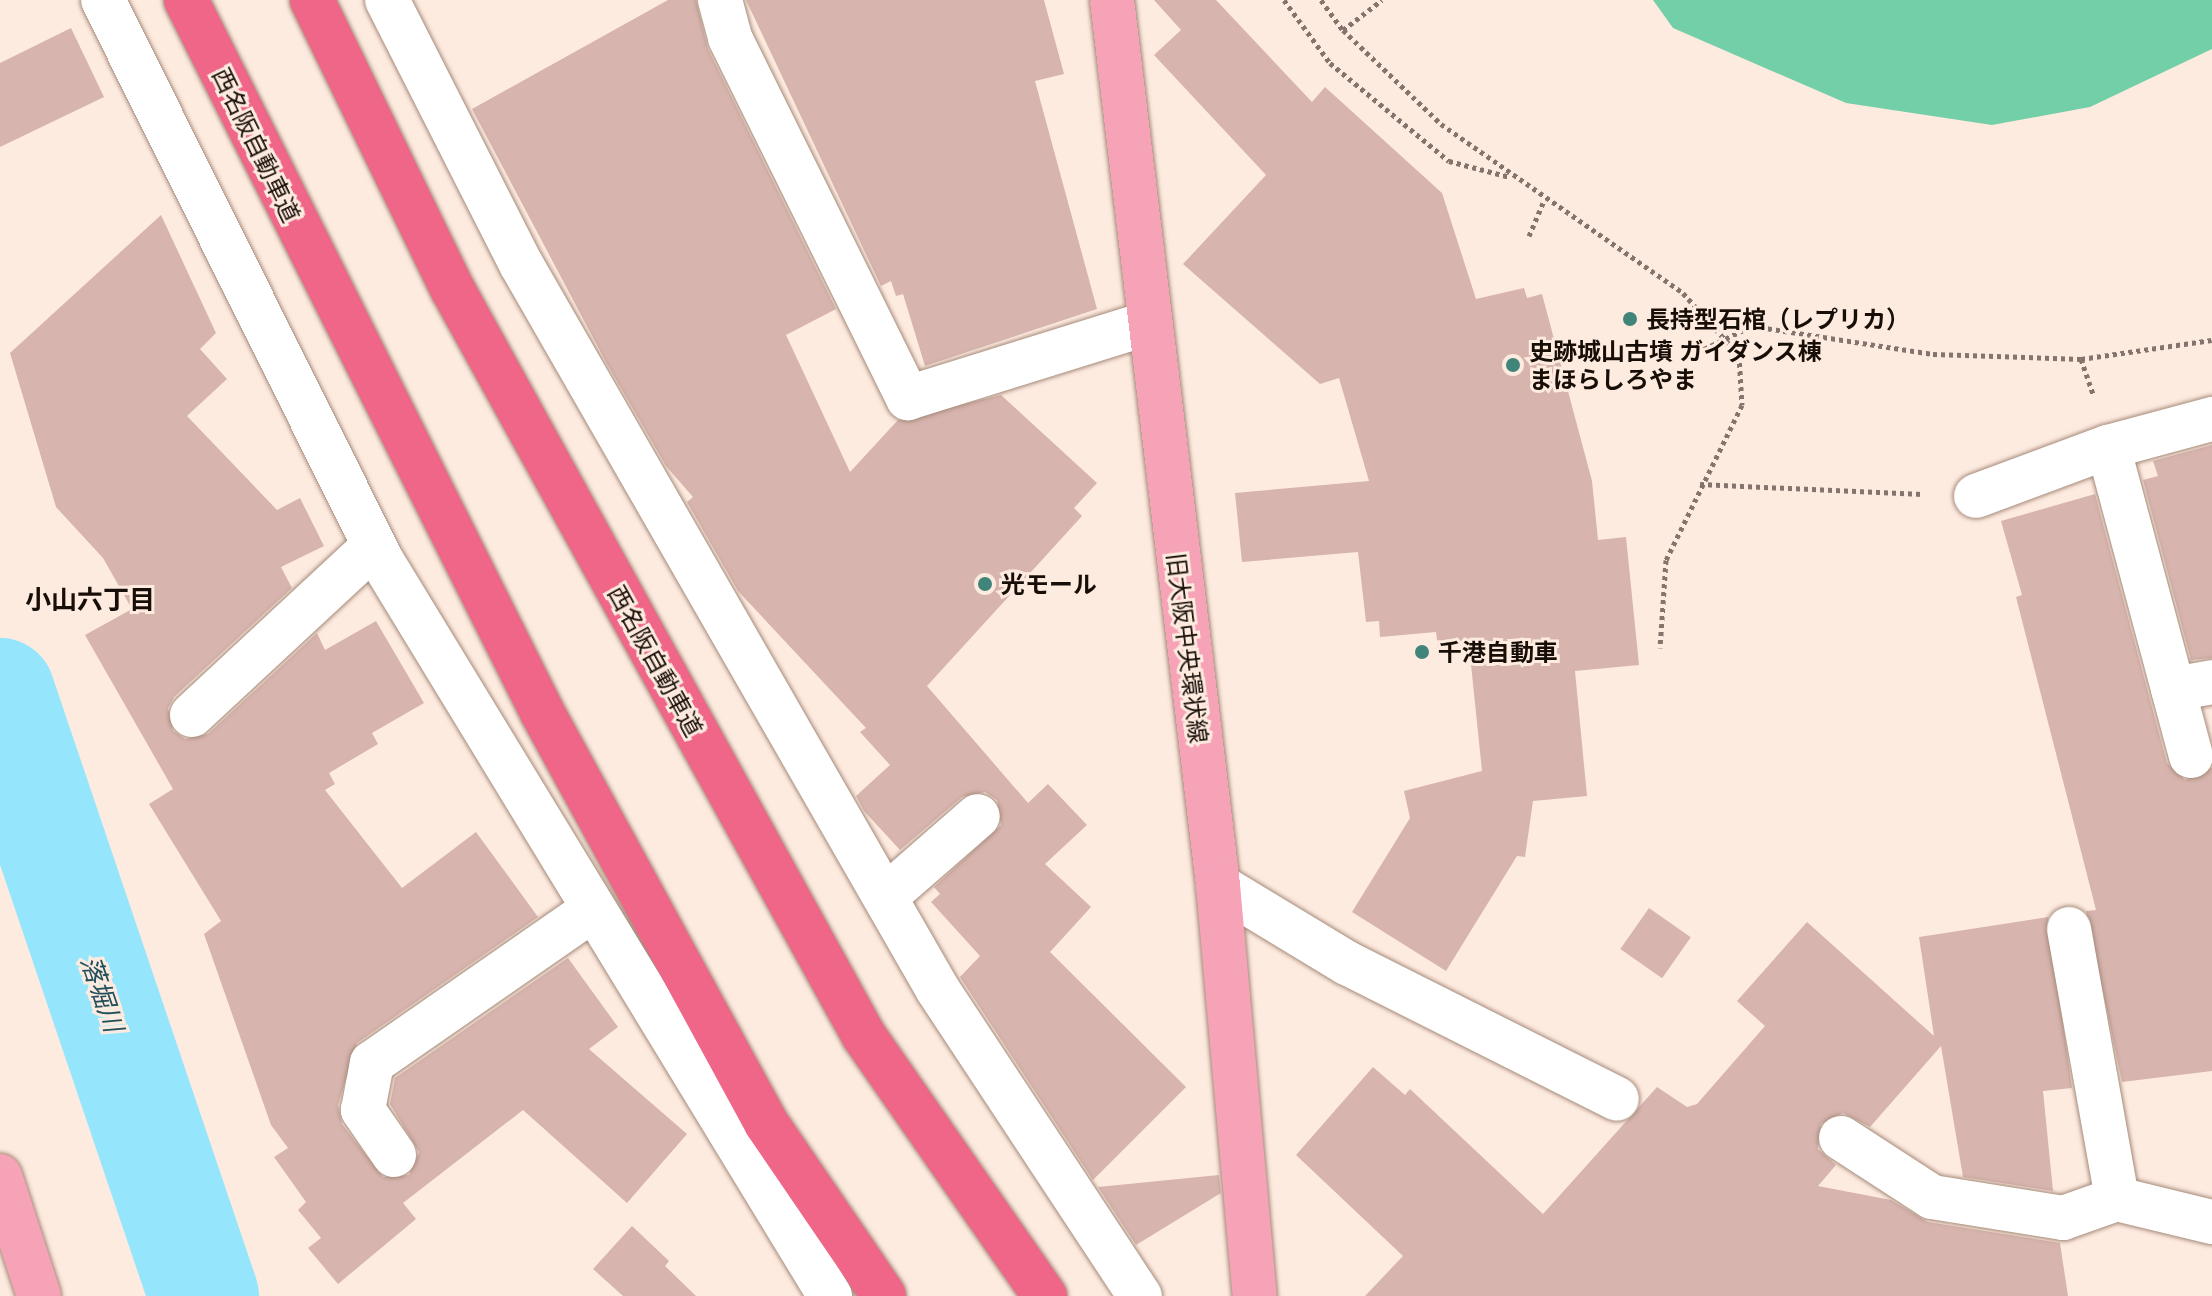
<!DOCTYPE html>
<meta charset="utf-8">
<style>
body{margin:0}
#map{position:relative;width:2212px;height:1296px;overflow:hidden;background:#feebe0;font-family:"Noto Serif","Noto Sans JP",serif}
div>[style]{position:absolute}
.forest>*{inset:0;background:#73cfa7}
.river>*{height:110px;margin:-55px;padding:0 55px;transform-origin:55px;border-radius:55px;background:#95e6fd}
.building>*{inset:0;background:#d7b4ae;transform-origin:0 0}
.path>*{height:5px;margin-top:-2.5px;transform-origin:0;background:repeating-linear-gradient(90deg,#83756d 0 4px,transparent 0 8px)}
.roads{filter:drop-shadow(0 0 2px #a58a79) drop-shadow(0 0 2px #a58a79)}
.minor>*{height:44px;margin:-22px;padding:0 22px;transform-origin:22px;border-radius:22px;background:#fff}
.major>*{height:44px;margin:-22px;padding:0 22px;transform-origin:22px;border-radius:22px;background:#f6a3b8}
.highway>*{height:44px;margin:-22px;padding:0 22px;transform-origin:22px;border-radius:22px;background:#f06688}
.dots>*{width:22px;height:22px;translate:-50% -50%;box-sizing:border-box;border:4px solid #feebe0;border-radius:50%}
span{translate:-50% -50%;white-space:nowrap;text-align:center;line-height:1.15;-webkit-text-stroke:6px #feebe0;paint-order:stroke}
.street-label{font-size:24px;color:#180e08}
.poi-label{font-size:24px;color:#180e08;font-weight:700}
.left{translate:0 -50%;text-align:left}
.neighbourhood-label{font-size:26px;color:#180e08;font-weight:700}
.water-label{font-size:26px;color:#21505c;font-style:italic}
</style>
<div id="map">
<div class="forest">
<i style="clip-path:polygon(1653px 0,2212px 0,2212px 49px,2090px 107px,1992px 125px,1846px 103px,1673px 28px)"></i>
</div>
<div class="river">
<i style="left:0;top:693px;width:637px;rotate:71.31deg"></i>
</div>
<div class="building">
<i style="clip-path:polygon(668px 0,696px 0,708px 49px,836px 309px,786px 335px,850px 472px,898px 420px,1001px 395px,1097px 483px,1074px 508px,1082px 516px,927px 686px,1028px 803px,1048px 784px,1087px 825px,1045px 864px,1091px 907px,1050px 952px,1186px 1087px,1093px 1180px,960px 977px,980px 956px,931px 902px,940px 894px,934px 887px,1001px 825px,997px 800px,985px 792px,962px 797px,900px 850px,864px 811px,856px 796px,890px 765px,860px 732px,866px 728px,738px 591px,687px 502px,693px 497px,666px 466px,607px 364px,472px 109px)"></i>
<i style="clip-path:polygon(746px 0,1044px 0,1064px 74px,1035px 81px,1097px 309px,925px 366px,903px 294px,896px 296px,891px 281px,881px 286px)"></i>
<i style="clip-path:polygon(1154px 0,1216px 0,1312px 102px,1325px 87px,1442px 193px,1476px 299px,1524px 288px,1527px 298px,1542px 294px,1592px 481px,1598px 540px,1626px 537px,1639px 665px,1575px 671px,1587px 796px,1533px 801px,1525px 857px,1517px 856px,1446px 971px,1352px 912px,1410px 818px,1404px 791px,1482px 771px,1469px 645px,1438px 648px,1436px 632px,1380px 637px,1379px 621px,1366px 622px,1358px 552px,1242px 562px,1235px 493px,1369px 481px,1339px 378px,1320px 384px,1183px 264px,1266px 175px,1154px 55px,1181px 30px)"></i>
<i style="clip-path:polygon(71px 28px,104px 97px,0 147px,0 63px)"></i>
<i style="clip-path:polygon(161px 215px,216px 333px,200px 349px,227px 379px,187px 416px,277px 510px,300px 498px,324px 546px,281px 567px,292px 588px,174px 697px,168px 708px,173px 731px,185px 739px,208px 734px,317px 633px,325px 650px,376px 621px,424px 703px,372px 733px,378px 744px,329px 773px,335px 784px,325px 790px,402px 888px,476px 832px,538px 917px,357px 1043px,338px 1105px,342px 1124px,383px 1177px,409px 1175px,419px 1152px,390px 1104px,395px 1078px,568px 958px,618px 1027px,589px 1049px,687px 1134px,627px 1203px,523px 1110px,403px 1203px,416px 1219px,338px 1284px,308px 1248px,321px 1238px,298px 1210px,306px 1202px,274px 1157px,288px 1148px,271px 1125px,204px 934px,221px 921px,149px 804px,173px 789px,85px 635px,132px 609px,103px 558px,56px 507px,10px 353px)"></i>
<i style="clip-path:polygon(2212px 445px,2212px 658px,2191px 660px,2143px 480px,2158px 476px,2153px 461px)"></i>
<i style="clip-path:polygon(2095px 494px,2167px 763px,2185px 780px,2212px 768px,2212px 1071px,2122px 1082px,2086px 911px,2096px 910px,2016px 597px,2022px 595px,2001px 521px)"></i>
<i style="left:1649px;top:908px;width:51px;height:50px;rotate:35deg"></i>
<i style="clip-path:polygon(2048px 917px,2072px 1088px,2043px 1091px,2053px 1191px,1963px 1177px,1941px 1046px,1870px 1127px,1843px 1113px,1821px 1124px,1818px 1149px,1836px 1165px,1818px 1186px,1891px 1200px,1928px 1222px,2060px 1243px,2068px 1296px,1365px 1296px,1403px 1256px,1296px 1155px,1373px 1067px,1405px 1095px,1410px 1089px,1543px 1214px,1657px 1087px,1687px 1107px,1697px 1104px,1765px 1026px,1737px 1001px,1807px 922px,1934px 1036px,1919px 937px)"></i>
<i style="clip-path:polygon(1219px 1175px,1221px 1193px,1136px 1245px,1098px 1187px)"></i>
<i style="clip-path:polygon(632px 1226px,669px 1261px,665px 1266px,696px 1296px,623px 1296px,593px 1269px)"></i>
</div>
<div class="path">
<i style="left:1284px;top:0;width:78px;rotate:53.9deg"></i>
<i style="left:1330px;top:63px;width:154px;rotate:39.5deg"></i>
<i style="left:1449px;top:161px;width:63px;rotate:14.7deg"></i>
<i style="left:1321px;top:0;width:37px;rotate:54deg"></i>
<i style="left:1343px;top:30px;width:136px;rotate:43.8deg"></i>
<i style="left:1441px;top:124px;width:295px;rotate:34.9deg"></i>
<i style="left:1683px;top:293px;width:84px;rotate:47.9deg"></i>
<i style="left:1739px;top:355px;width:50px;rotate:86.6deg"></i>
<i style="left:1742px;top:405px;width:173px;rotate:116.1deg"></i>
<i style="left:1666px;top:560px;width:88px;rotate:93.9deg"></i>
<i style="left:1343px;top:30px;width:49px;rotate:-37.6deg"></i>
<i style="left:1529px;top:236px;width:39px;rotate:-67deg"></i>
<i style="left:1704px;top:349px;width:53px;rotate:-25.6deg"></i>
<i style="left:1752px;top:326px;width:183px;rotate:8.8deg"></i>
<i style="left:1933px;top:354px;width:148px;rotate:1.9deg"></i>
<i style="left:2081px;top:359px;width:132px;rotate:-8.3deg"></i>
<i style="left:2081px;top:359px;width:39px;rotate:71deg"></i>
<i style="left:1700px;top:484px;width:223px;rotate:2.6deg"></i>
</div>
<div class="roads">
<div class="minor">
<i style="left:103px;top:0;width:627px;rotate:63.56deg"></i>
<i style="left:382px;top:561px;width:861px;rotate:58.64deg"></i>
<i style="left:387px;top:0;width:296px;rotate:63.1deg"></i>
<i style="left:521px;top:264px;width:837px;rotate:60.13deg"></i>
<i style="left:938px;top:990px;width:367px;rotate:56.6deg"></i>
<i style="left:720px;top:0;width:39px;rotate:75deg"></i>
<i style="left:730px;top:38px;width:402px;rotate:63.7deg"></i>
<i style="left:908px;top:398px;width:252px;rotate:-17.3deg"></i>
<i style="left:1976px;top:496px;width:141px;rotate:-20.4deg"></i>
<i style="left:2173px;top:689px;width:40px;rotate:-10deg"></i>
<i style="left:192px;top:715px;width:248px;rotate:-42.9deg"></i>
<i style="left:2191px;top:756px;width:320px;rotate:-105deg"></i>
<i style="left:2108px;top:447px;width:108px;rotate:-15.1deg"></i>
<i style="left:1218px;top:885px;width:151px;rotate:31.2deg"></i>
<i style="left:1347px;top:963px;width:302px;rotate:26.7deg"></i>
<i style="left:885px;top:897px;width:123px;rotate:-41.1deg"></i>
<i style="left:2069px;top:929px;width:274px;rotate:79.9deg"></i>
<i style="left:1841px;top:1138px;width:108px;rotate:33deg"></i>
<i style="left:1932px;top:1197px;width:133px;rotate:9.1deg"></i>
<i style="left:2063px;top:1218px;width:57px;rotate:-19.4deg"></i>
<i style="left:2117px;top:1199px;width:98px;rotate:13.6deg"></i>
<i style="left:394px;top:1155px;width:55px;rotate:-124.6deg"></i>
<i style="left:363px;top:1110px;width:48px;rotate:-79.2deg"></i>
<i style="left:372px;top:1063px;width:267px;rotate:-34.8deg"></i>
</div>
<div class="major">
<i style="left:1112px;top:0;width:891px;rotate:83.17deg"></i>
<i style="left:1218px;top:885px;width:413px;rotate:84.9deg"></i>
<i style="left:0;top:1176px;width:126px;rotate:72deg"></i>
</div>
<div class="highway">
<i style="left:186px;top:0;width:796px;rotate:63.43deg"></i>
<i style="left:542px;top:712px;width:468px;rotate:61.4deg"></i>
<i style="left:766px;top:1123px;width:209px;rotate:55.7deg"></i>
<i style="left:312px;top:0;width:322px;rotate:64.1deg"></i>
<i style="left:453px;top:290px;width:852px;rotate:61.15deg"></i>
<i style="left:864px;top:1036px;width:317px;rotate:55.2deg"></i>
</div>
</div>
<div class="dots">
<i style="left:1630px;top:319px;background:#40857a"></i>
<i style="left:1513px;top:365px;background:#40857a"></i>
<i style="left:985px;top:584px;background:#40857a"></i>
<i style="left:1422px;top:652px;background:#40857a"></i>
</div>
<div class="street-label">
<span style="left:257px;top:145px;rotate:64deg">西名阪自動車道</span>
<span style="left:1188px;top:648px;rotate:83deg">旧大阪中央環状線</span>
<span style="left:656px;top:661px;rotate:61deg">西名阪自動車道</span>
</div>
<div class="poi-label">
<span class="left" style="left:1646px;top:319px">長持型石棺（レプリカ）</span>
<span class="left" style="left:1529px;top:365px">史跡城山古墳 ガイダンス棟<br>まほらしろやま</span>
<span class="left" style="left:1001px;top:584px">光モール</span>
<span class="left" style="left:1438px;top:652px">千港自動車</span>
</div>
<div class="neighbourhood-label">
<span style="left:90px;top:600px">小山六丁目</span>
</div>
<div class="water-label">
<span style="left:102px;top:994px;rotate:71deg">落堀川</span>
</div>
</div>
